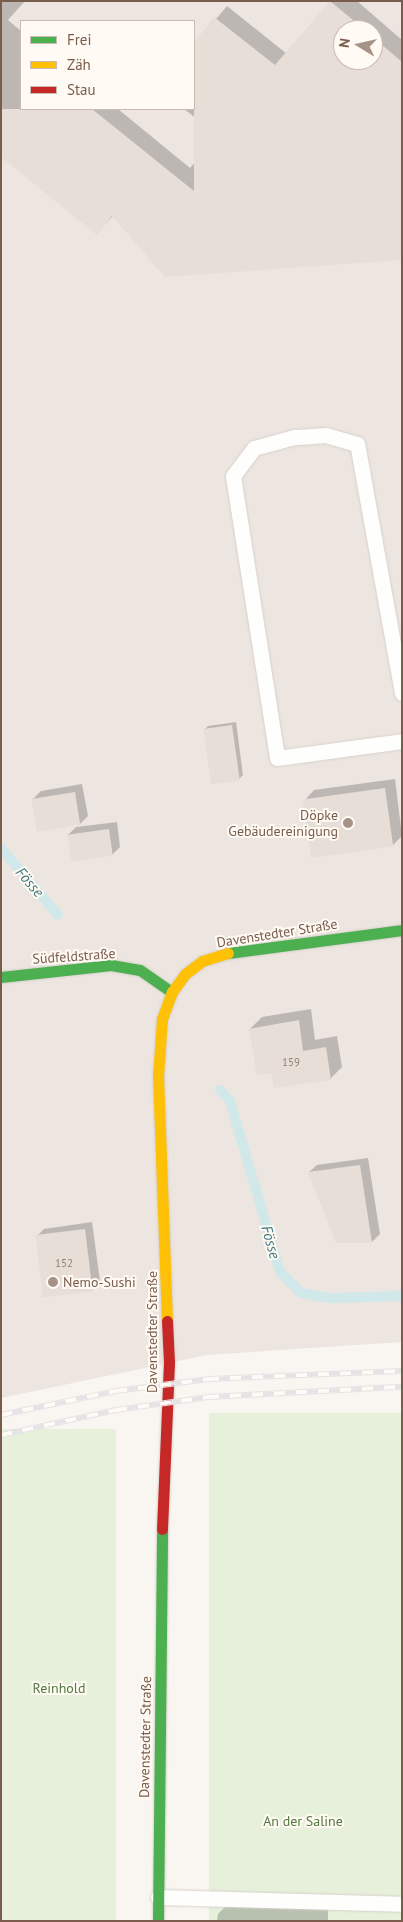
<!DOCTYPE html>
<meta charset="utf-8">
<style>
body{margin:0}
#map{position:relative;width:403px;height:1922px;overflow:hidden;background:#f9f5f0;font-family:"PT Sans",sans-serif}
div>[style]{position:absolute}
.industrial>*{inset:0;background:#ede5e0}
.green>*{inset:0;background:#e7f0db;transform-origin:0 0}
.shadow>*{inset:0;background:#0003}
.stream>*{height:10px;margin:-5px;padding:0 5px;transform-origin:5px;border-radius:5px;background:#d0e8ea}
.building>*{inset:0;background:#e6ded7;transform-origin:0 0}
.roads{filter:drop-shadow(0 0 1px #d7d1cb) drop-shadow(0 0 1px #d7d1cb)}
.lane>*{height:15px;margin:-7.5px;padding:0 7.5px;transform-origin:7.5px;border-radius:7.5px;background:#fefefd}
.fast>*{height:11px;margin:-5.5px;padding:0 5.5px;transform-origin:5.5px;border-radius:5.5px;background:#4caf50}
.slow>*{height:11px;margin:-5.5px;padding:0 5.5px;transform-origin:5.5px;border-radius:5.5px;background:#ffc107}
.jam>*{height:11px;margin:-5.5px;padding:0 5.5px;transform-origin:5.5px;border-radius:5.5px;background:#c62828}
.rail>*{height:5.5px;margin-top:-2.75px;transform-origin:0;background:repeating-linear-gradient(90deg,#fffaf3 0 11px,#e6e3e7 0 22px);box-sizing:border-box;border-block:1px solid #e6e3e7}
.dots>*{width:14px;height:14px;translate:-50% -50%;box-sizing:border-box;border:2px solid #fffaf3;border-radius:50%}
span{translate:-50% -50%;white-space:nowrap;text-align:center;line-height:1.15;-webkit-text-stroke:4px #fffaf3;paint-order:stroke}
.number-label{font-size:11px;color:#977e72}
.number-label span{-webkit-text-stroke-width:0}
.poi-label{font-size:14px;color:#7a5c4d}
.right{translate:-100% -50%;text-align:right}
.left{translate:0 -50%;text-align:left}
.street-label{font-size:14px;color:#7a5c4d}
.park-label{font-size:14px;color:#537a41}
.water-label{font-size:15px;color:#437c86;font-style:italic}
.frame{position:absolute;inset:0;border:2px solid #7a5c4d;pointer-events:none}
.legend{position:absolute;left:20px;top:20px;width:175px;height:90px;box-sizing:border-box;background:#fffaf3;border:1px solid #cabbb1;margin:0;padding:6px 9px;list-style:none;font-size:15px;color:#7a5c4d}
.legend li{display:flex;align-items:center;gap:10px;height:25px}
.legend b{width:25px;border:1px solid #cabbb1}
.north{position:absolute;left:333px;top:20px;width:50px;height:50px;box-sizing:border-box;background:#fffaf3;border:1px solid #cabbb1;border-radius:50%;rotate:279deg;font-size:14px;font-weight:700;line-height:20px;text-align:center;color:#7a5c4d}
.north::after{content:'';display:block;margin:auto;width:18px;height:22px;background:#a69286;clip-path:polygon(50% 0,100% 100%,50% 72%,0 100%)}
</style>
<div id="map">
<div class="industrial">
<i style="clip-path:polygon(evenodd,1px 1px,402px 1px,402px 1342px,207px 1355px,1px 1398px,1px 1px,21px 21px,194px 21px,194px 109px,21px 109px,21px 21px,1px 1px,343px 30px,373px 30px,373px 60px,343px 60px,343px 30px)"></i>
</div>
<div class="green">
<i style="left:402px;top:1413px;width:508px;height:193px;rotate:90deg"></i>
<i style="left:116px;top:1429px;width:492px;height:118px;rotate:90deg"></i>
</div>
<div class="shadow">
<i style="clip-path:polygon(evenodd,1px 1px,25px 1px,8px 20px,21px 31px,21px 109px,118px 109px,190px 168px,218px 135px,184px 109px,194px 109px,194px 45px,227px 6px,287px 54px,331px 1px,357px 1px,402px 40px,402px 259px,113px 216px,97px 233px,1px 156px,1px 1px,343px 30px,373px 30px,373px 60px,343px 60px,343px 30px)"></i>
<i style="clip-path:polygon(236px 722px,243px 775px,239px 779px,204px 730px,208px 726px)"></i>
<i style="clip-path:polygon(395px 779px,402px 836px,393px 845px,304px 801px,314px 790px)"></i>
<i style="clip-path:polygon(82px 784px,88px 816px,80px 824px,38px 831px,33px 799px,41px 791px)"></i>
<i style="clip-path:polygon(117px 822px,120px 847px,112px 855px,68px 835px,76px 827px)"></i>
<i style="clip-path:polygon(311px 1009px,315px 1040px,337px 1036px,342px 1067px,330px 1079px,272px 1072px,250px 1029px,262px 1017px)"></i>
<i style="clip-path:polygon(368px 1158px,380px 1234px,372px 1242px,309px 1172px,317px 1165px)"></i>
<i style="clip-path:polygon(92px 1222px,100px 1281px,92px 1289px,36px 1237px,44px 1229px)"></i>
<i style="clip-path:polygon(226px 1906px,328px 1908px,328px 1921px,217px 1921px,218px 1914px)"></i>
</div>
<div class="stream">
<i style="left:1px;top:848px;width:88px;rotate:49.6deg"></i>
<i style="left:220px;top:1090px;width:15px;rotate:48deg"></i>
<i style="left:230px;top:1101px;width:178px;rotate:73.7deg"></i>
<i style="left:280px;top:1272px;width:30px;rotate:45deg"></i>
<i style="left:301px;top:1293px;width:28px;rotate:10deg"></i>
<i style="left:329px;top:1298px;width:73px;rotate:-1.6deg"></i>
</div>
<div class="building">
<i style="clip-path:polygon(330px 1px,365px 30px,343px 30px,343px 60px,373px 60px,373px 37px,402px 62px,402px 260px,165px 277px,112px 216px,97px 235px,1px 157px,1px 109px,92px 109px,194px 191px,194px 43px,214px 17px,275px 65px)"></i>
<i style="left:232px;top:725px;width:56px;height:29px;rotate:82deg"></i>
<i style="left:385px;top:788px;width:59px;height:83px;rotate:82deg"></i>
<i style="left:75px;top:792px;width:33px;height:44px;rotate:81deg"></i>
<i style="left:109px;top:829px;width:27px;height:42px;rotate:82deg"></i>
<i style="clip-path:polygon(299px 1020px,303px 1051px,326px 1047px,331px 1080px,274px 1088px,271px 1073px,257px 1076px,249px 1029px)"></i>
<i style="clip-path:polygon(360px 1165px,372px 1243px,336px 1243px,308px 1172px)"></i>
<i style="left:85px;top:1229px;width:63px;height:50px;rotate:83deg"></i>
</div>
<div class="roads">
<div class="lane">
<i style="left:402px;top:693px;width:253px;rotate:-100.2deg"></i>
<i style="left:357px;top:444px;width:32px;rotate:-164deg"></i>
<i style="left:326px;top:435px;width:32px;rotate:176deg"></i>
<i style="left:294px;top:437px;width:41px;rotate:164.6deg"></i>
<i style="left:254px;top:448px;width:35px;rotate:127deg"></i>
<i style="left:233px;top:476px;width:285px;rotate:81.1deg"></i>
<i style="left:277px;top:758px;width:126px;rotate:-7.7deg"></i>
<i style="left:158px;top:1897px;width:244px;rotate:1.6deg"></i>
</div>
<div class="fast">
<i style="left:228px;top:953px;width:176px;rotate:-7.5deg"></i>
<i style="left:1px;top:977px;width:111px;rotate:-6.2deg"></i>
<i style="left:111px;top:965px;width:29px;rotate:10deg"></i>
<i style="left:140px;top:970px;width:39px;rotate:35deg"></i>
<i style="left:158px;top:1921px;width:392px;rotate:-89.4deg"></i>
</div>
<div class="slow">
<i style="left:167px;top:1321px;width:244px;rotate:-92.1deg"></i>
<i style="left:158px;top:1077px;width:58px;rotate:-86.1deg"></i>
<i style="left:162px;top:1019px;width:29px;rotate:-70deg"></i>
<i style="left:172px;top:992px;width:22px;rotate:-54deg"></i>
<i style="left:185px;top:974px;width:21px;rotate:-37deg"></i>
<i style="left:202px;top:961px;width:27px;rotate:-17deg"></i>
</div>
<div class="jam">
<i style="left:162px;top:1529px;width:167px;rotate:-87.6deg"></i>
<i style="left:169px;top:1362px;width:41px;rotate:-92.8deg"></i>
</div>
</div>
<div class="rail">
<i style="left:1px;top:1415px;width:117px;rotate:-11.8deg"></i>
<i style="left:116px;top:1391px;width:93px;rotate:-7.4deg"></i>
<i style="left:208px;top:1379px;width:194px;rotate:-2.4deg"></i>
<i style="left:1px;top:1435px;width:118px;rotate:-12.3deg"></i>
<i style="left:116px;top:1410px;width:93px;rotate:-8deg"></i>
<i style="left:208px;top:1397px;width:194px;rotate:-3deg"></i>
</div>
<div class="dots">
<i style="left:348px;top:823px;background:#a69286"></i>
<i style="left:53px;top:1282px;background:#a69286"></i>
</div>
<div class="number-label">
<span style="left:291px;top:1062px">159</span>
<span style="left:64px;top:1263px">152</span>
</div>
<div class="poi-label">
<span class="right" style="left:338px;top:823px">Döpke<br>Gebäudereinigung</span>
<span class="left" style="left:63px;top:1282px">Nemo-Sushi</span>
</div>
<div class="street-label">
<span style="left:277px;top:933px;rotate:-9deg">Davenstedter Straße</span>
<span style="left:74px;top:956px;rotate:-4deg">Südfeldstraße</span>
<span style="left:152px;top:1332px;rotate:-90deg">Davenstedter Straße</span>
<span style="left:145px;top:1737px;rotate:-89deg">Davenstedter Straße</span>
</div>
<div class="park-label">
<span style="left:59px;top:1688px">Reinhold</span>
<span style="left:303px;top:1821px">An der Saline</span>
</div>
<div class="water-label">
<span style="left:30px;top:882px;rotate:49deg">Fösse</span>
<span style="left:271px;top:1242px;rotate:74deg">Fösse</span>
</div>
<div class="frame"></div>
<ul class="legend">
<li><b style="height:6px;background:#4caf50"></b>Frei</li>
<li><b style="height:6px;background:#ffc107"></b>Zäh</li>
<li><b style="height:6px;background:#c62828"></b>Stau</li>
</ul>
<div class="north">N</div>
</div>
